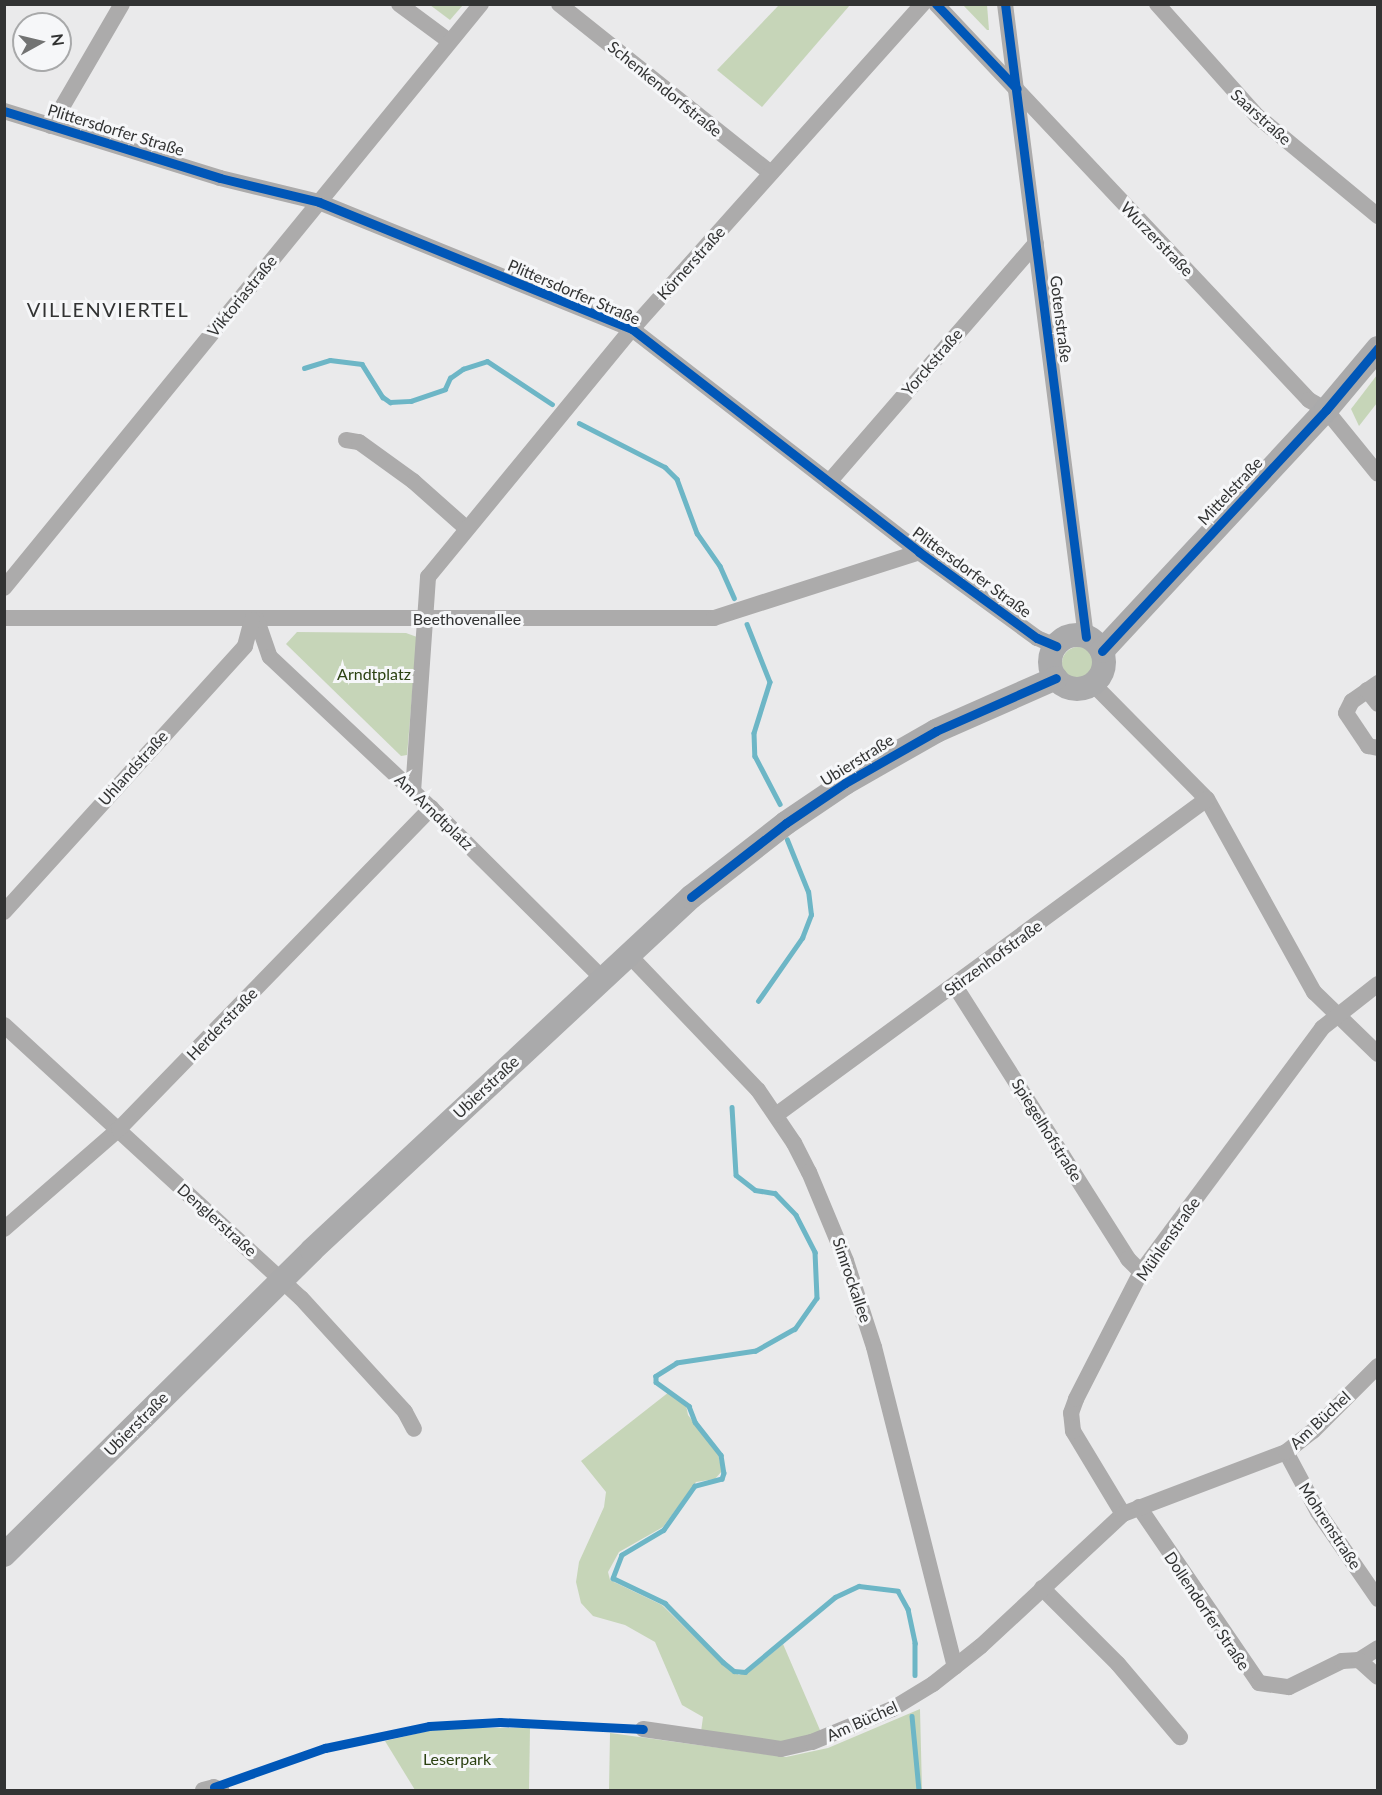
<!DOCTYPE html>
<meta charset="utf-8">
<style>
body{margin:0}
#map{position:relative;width:1382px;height:1795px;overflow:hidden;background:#eaeaeb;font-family:Lato,sans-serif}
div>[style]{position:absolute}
.green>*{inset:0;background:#c6d5b8}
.round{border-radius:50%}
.stream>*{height:4.5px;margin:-2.25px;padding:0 2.25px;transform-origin:2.25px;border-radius:2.25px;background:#6db6c6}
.street>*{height:16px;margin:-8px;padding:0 8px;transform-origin:8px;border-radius:8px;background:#acabab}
.secondary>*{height:24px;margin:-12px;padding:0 12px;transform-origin:12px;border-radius:12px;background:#aaaaab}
.secondary>.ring{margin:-12px;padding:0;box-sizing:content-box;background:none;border:24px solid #aaaaab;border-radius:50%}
.cycleway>*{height:9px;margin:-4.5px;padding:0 4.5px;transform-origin:4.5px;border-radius:4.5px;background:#0057b8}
span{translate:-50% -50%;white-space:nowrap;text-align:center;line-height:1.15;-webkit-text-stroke:6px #f6f7f9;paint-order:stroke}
.street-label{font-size:16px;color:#323333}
.park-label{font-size:16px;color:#2b4111}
.quarter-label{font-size:20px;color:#323333;letter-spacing:1.5px}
.frame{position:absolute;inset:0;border:6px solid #323333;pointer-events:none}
.north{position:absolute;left:12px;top:12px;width:60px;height:60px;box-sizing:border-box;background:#f6f7f9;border:2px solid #a8a9aa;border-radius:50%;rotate:82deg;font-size:16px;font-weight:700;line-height:24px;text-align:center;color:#323333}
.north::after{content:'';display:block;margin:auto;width:21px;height:27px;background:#727373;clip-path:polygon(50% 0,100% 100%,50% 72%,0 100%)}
</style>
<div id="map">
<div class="green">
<i style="clip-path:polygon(430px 5px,463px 5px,450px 20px)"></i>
<i style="clip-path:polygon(779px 5px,850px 5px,762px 107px,717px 70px)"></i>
<i style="clip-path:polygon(963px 5px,987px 5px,989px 30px,987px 30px)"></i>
<i style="clip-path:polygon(1377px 375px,1377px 403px,1359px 426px,1351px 409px)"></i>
<i style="clip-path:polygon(297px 632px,406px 633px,417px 637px,407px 755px,401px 756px,286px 644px)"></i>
<i class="round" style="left:1062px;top:647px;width:32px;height:32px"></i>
<i style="clip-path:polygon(669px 1392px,686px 1405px,688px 1415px,718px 1454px,722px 1471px,715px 1479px,696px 1482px,663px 1527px,619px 1552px,608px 1572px,610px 1580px,662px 1605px,718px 1660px,739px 1675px,753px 1669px,783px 1644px,823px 1737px,787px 1746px,701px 1732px,703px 1717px,682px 1705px,655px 1642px,625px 1625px,593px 1616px,581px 1603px,576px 1582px,579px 1562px,604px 1507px,606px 1492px,581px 1461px)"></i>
<i style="clip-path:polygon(920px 1709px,922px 1790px,609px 1790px,610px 1733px,786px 1757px,828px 1748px)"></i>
<i style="clip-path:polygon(441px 1728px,530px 1728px,529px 1790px,415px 1790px,385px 1741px)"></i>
</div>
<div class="stream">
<i style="left:304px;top:368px;width:27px;rotate:-17deg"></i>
<i style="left:330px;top:360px;width:32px;rotate:7deg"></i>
<i style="left:362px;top:364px;width:39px;rotate:58deg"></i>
<i style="left:383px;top:397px;width:9px;rotate:36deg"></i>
<i style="left:390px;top:402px;width:21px;rotate:-3deg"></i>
<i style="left:411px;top:401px;width:36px;rotate:-19deg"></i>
<i style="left:445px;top:389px;width:12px;rotate:-66deg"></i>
<i style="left:450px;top:378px;width:16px;rotate:-35deg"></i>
<i style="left:463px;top:369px;width:25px;rotate:-18deg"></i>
<i style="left:487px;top:361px;width:78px;rotate:33.5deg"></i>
<i style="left:579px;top:423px;width:97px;rotate:27.1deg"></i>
<i style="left:665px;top:467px;width:17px;rotate:45deg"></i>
<i style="left:677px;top:479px;width:58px;rotate:69.7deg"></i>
<i style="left:697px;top:533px;width:40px;rotate:55.1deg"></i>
<i style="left:720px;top:566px;width:35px;rotate:66deg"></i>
<i style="left:747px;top:624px;width:62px;rotate:68.4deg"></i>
<i style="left:770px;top:682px;width:53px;rotate:107.4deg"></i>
<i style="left:754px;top:733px;width:23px;rotate:88deg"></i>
<i style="left:755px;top:756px;width:54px;rotate:62.5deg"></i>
<i style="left:758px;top:1001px;width:77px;rotate:-55.1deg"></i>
<i style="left:802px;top:938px;width:25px;rotate:-69deg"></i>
<i style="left:811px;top:915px;width:23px;rotate:-97deg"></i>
<i style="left:808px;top:892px;width:56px;rotate:-112deg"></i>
<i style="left:732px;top:1107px;width:68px;rotate:86.6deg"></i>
<i style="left:736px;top:1175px;width:24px;rotate:38deg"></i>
<i style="left:755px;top:1190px;width:20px;rotate:9deg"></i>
<i style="left:775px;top:1193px;width:30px;rotate:46deg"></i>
<i style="left:796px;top:1215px;width:42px;rotate:62.8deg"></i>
<i style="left:815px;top:1252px;width:46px;rotate:87.5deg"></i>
<i style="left:817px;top:1298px;width:38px;rotate:125deg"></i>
<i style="left:795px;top:1329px;width:45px;rotate:150.6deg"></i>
<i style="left:756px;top:1351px;width:80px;rotate:171.4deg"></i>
<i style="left:677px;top:1363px;width:25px;rotate:148deg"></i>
<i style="left:656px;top:1376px;width:6px;rotate:90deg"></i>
<i style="left:656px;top:1382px;width:41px;rotate:36deg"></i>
<i style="left:689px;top:1406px;width:17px;rotate:69deg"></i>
<i style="left:695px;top:1422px;width:42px;rotate:51.8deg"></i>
<i style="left:721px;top:1455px;width:18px;rotate:81deg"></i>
<i style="left:724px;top:1473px;width:6px;rotate:108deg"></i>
<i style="left:722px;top:1479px;width:28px;rotate:165deg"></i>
<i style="left:695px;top:1486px;width:54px;rotate:125.2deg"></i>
<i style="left:664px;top:1530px;width:49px;rotate:149.2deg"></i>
<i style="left:622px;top:1555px;width:25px;rotate:111deg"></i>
<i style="left:613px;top:1578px;width:58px;rotate:25.7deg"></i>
<i style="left:665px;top:1603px;width:83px;rotate:45.5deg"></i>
<i style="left:723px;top:1662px;width:14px;rotate:39deg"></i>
<i style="left:734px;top:1671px;width:11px;rotate:5deg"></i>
<i style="left:745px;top:1672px;width:117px;rotate:-39.8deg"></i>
<i style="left:835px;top:1597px;width:26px;rotate:-25deg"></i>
<i style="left:859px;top:1586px;width:39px;rotate:7deg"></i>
<i style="left:898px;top:1591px;width:21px;rotate:61deg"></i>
<i style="left:908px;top:1609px;width:35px;rotate:78deg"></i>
<i style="left:915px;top:1643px;width:32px;rotate:90deg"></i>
<i style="left:912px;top:1716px;width:74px;rotate:84.6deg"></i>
</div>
<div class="street">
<i style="left:399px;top:4px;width:62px;rotate:36.5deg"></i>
<i style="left:559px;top:4px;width:271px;rotate:38.6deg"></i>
<i style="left:936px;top:4px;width:544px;rotate:46.71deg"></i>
<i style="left:1309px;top:400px;width:20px;rotate:30deg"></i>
<i style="left:1326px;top:410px;width:82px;rotate:50.9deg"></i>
<i style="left:1005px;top:4px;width:638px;rotate:82.71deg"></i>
<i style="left:1157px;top:4px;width:150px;rotate:48.2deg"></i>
<i style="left:1257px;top:116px;width:157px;rotate:39.6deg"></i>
<i style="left:4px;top:111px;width:226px;rotate:17.2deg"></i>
<i style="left:220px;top:178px;width:102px;rotate:13.6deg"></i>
<i style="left:319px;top:202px;width:338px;rotate:22.1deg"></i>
<i style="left:632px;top:329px;width:363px;rotate:37.8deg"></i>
<i style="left:919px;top:552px;width:146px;rotate:36.1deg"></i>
<i style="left:1037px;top:638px;width:21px;rotate:23deg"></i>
<i style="left:51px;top:126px;width:141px;rotate:-59.8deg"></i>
<i style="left:346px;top:440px;width:13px;rotate:9deg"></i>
<i style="left:359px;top:442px;width:67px;rotate:35.8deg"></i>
<i style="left:413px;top:481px;width:72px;rotate:41.6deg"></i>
<i style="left:829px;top:482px;width:316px;rotate:-49.1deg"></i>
<i style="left:4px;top:588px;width:754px;rotate:-50.76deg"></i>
<i style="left:4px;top:618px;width:710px"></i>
<i style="left:714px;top:618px;width:215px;rotate:-17.8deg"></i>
<i style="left:257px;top:620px;width:39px;rotate:71deg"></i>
<i style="left:270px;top:657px;width:221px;rotate:43.2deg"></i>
<i style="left:431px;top:808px;width:241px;rotate:44.8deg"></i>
<i style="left:1378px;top:683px;width:32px;rotate:145deg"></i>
<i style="left:1352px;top:701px;width:13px;rotate:117deg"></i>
<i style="left:1346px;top:713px;width:40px;rotate:56deg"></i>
<i style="left:1368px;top:746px;width:10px;rotate:11deg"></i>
<i style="left:1093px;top:684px;width:162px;rotate:45.3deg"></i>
<i style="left:1207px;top:799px;width:221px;rotate:61deg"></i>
<i style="left:1314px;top:992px;width:89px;rotate:44.1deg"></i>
<i style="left:1367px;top:690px;width:18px;rotate:52deg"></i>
<i style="left:413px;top:792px;width:216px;rotate:-86deg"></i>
<i style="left:428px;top:577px;width:321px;rotate:-50.6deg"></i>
<i style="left:632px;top:329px;width:436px;rotate:-48.2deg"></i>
<i style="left:4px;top:912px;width:359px;rotate:-47.8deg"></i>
<i style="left:245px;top:646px;width:27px;rotate:-75deg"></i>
<i style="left:628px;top:954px;width:188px;rotate:46.3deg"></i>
<i style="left:758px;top:1090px;width:64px;rotate:55.8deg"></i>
<i style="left:794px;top:1143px;width:33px;rotate:63deg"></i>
<i style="left:809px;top:1172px;width:96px;rotate:67.4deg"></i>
<i style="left:846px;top:1261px;width:90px;rotate:72deg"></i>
<i style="left:874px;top:1347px;width:330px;rotate:75.8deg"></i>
<i style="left:955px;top:986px;width:323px;rotate:57.6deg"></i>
<i style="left:1128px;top:1259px;width:18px;rotate:45deg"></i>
<i style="left:4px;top:1025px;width:403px;rotate:42.6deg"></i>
<i style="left:301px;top:1298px;width:154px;rotate:47.6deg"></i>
<i style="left:405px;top:1412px;width:19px;rotate:62deg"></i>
<i style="left:776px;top:1115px;width:534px;rotate:-36.25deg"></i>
<i style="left:4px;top:1229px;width:152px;rotate:-41deg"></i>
<i style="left:119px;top:1129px;width:448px;rotate:-45.8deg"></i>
<i style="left:1286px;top:1452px;width:68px;rotate:61.9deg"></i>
<i style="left:1318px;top:1512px;width:106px;rotate:55.4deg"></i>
<i style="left:1139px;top:1507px;width:213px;rotate:55.7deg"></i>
<i style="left:1259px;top:1683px;width:30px;rotate:8deg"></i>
<i style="left:1289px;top:1687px;width:59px;rotate:-26.1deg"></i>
<i style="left:1342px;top:1661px;width:17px;rotate:-3deg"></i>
<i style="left:1359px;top:1660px;width:22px;rotate:-32deg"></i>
<i style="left:1123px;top:1514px;width:97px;rotate:-121.1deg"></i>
<i style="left:1073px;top:1431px;width:18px;rotate:-96deg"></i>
<i style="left:1071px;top:1413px;width:15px;rotate:-70deg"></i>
<i style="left:1076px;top:1399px;width:143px;rotate:-62.9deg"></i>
<i style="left:1141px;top:1272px;width:304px;rotate:-53.4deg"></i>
<i style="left:1322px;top:1028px;width:71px;rotate:-38.2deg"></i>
<i style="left:1042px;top:1588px;width:107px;rotate:45deg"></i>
<i style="left:1118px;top:1664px;width:96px;rotate:49.7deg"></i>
<i style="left:1359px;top:1660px;width:25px;rotate:42deg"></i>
<i style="left:643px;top:1729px;width:139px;rotate:8.2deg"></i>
<i style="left:781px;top:1749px;width:32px;rotate:-13deg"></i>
<i style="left:812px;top:1742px;width:87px;rotate:-22.4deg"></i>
<i style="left:892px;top:1709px;width:48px;rotate:-31.4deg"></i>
<i style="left:933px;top:1684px;width:61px;rotate:-38.4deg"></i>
<i style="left:981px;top:1646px;width:194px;rotate:-42.9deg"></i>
<i style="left:1123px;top:1514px;width:174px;rotate:-20.8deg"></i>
<i style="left:1286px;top:1452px;width:34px;rotate:-38deg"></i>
<i style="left:1313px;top:1431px;width:92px;rotate:-45deg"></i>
<i style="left:203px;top:1790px;width:11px;rotate:-15deg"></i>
<i style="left:214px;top:1787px;width:8px;rotate:23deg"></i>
</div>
<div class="secondary">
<i class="ring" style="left:1050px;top:635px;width:30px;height:30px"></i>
<i style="left:1102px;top:651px;width:329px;rotate:-47.1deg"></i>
<i style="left:1326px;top:410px;width:81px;rotate:-50deg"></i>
<i style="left:4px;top:1555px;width:433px;rotate:-44.7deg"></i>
<i style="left:312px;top:1250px;width:518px;rotate:-42.97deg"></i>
<i style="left:691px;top:897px;width:120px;rotate:-37.9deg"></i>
<i style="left:786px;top:823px;width:71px;rotate:-34.1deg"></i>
<i style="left:845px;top:783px;width:105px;rotate:-29.7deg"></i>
<i style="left:936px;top:731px;width:131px;rotate:-23.8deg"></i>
</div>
<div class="cycleway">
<i style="left:936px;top:4px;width:117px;rotate:46.4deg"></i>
<i style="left:1005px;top:4px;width:638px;rotate:82.71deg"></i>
<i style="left:4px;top:111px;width:226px;rotate:17.2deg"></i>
<i style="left:220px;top:178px;width:102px;rotate:13.6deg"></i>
<i style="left:319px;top:202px;width:338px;rotate:22.1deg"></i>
<i style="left:632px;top:329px;width:363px;rotate:37.8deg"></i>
<i style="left:919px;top:552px;width:146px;rotate:36.1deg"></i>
<i style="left:1037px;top:638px;width:21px;rotate:23deg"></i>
<i style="left:1102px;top:651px;width:329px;rotate:-47.1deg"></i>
<i style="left:1326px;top:410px;width:81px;rotate:-50deg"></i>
<i style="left:691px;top:897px;width:120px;rotate:-37.9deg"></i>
<i style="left:786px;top:823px;width:71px;rotate:-34.1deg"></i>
<i style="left:845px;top:783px;width:105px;rotate:-29.7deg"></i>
<i style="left:936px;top:731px;width:131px;rotate:-23.8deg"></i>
<i style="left:214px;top:1787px;width:118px;rotate:-19.4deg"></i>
<i style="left:325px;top:1748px;width:106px;rotate:-11.9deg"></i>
<i style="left:429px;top:1726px;width:71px;rotate:-3.2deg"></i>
<i style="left:500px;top:1722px;width:143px;rotate:2.8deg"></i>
</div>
<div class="street-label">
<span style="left:665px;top:89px;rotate:39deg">Schenkendorfstraße</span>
<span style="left:1261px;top:117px;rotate:42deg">Saarstraße</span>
<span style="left:116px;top:130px;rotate:17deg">Plittersdorfer Straße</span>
<span style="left:1157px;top:239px;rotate:46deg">Wurzerstraße</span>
<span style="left:691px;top:263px;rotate:-48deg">Körnerstraße</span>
<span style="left:574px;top:292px;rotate:23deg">Plittersdorfer Straße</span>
<span style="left:242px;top:296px;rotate:-51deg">Viktoriastraße</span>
<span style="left:1061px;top:319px;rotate:83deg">Gotenstraße</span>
<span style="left:932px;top:362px;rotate:-49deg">Yorckstraße</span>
<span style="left:1230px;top:491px;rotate:-47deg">Mittelstraße</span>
<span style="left:972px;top:572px;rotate:36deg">Plittersdorfer Straße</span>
<span style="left:467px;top:619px">Beethovenallee</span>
<span style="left:857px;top:760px;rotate:-32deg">Ubierstraße</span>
<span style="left:133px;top:768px;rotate:-48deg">Uhlandstraße</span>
<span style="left:434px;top:812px;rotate:44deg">Am Arndtplatz</span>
<span style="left:993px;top:958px;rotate:-36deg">Stirzenhofstraße</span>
<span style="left:222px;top:1024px;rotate:-46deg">Herderstraße</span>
<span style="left:486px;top:1087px;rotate:-43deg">Ubierstraße</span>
<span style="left:1047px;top:1130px;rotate:58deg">Spiegelhofstraße</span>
<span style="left:217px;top:1220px;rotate:42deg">Denglerstraße</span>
<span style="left:1168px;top:1239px;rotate:-55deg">Mühlenstraße</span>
<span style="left:852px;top:1280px;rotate:71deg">Simrockallee</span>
<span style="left:1320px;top:1420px;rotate:-43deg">Am Büchel</span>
<span style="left:136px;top:1424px;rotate:-45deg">Ubierstraße</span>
<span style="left:1330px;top:1526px;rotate:57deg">Mohrenstraße</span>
<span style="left:1207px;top:1611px;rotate:56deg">Dollendorfer Straße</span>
<span style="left:862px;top:1721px;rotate:-24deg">Am Büchel</span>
</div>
<div class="park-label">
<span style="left:374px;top:674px">Arndtplatz</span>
<span style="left:457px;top:1759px">Leserpark</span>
</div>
<div class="quarter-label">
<span style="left:108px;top:309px">VILLENVIERTEL</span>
</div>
<div class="frame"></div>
<div class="north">N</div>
</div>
